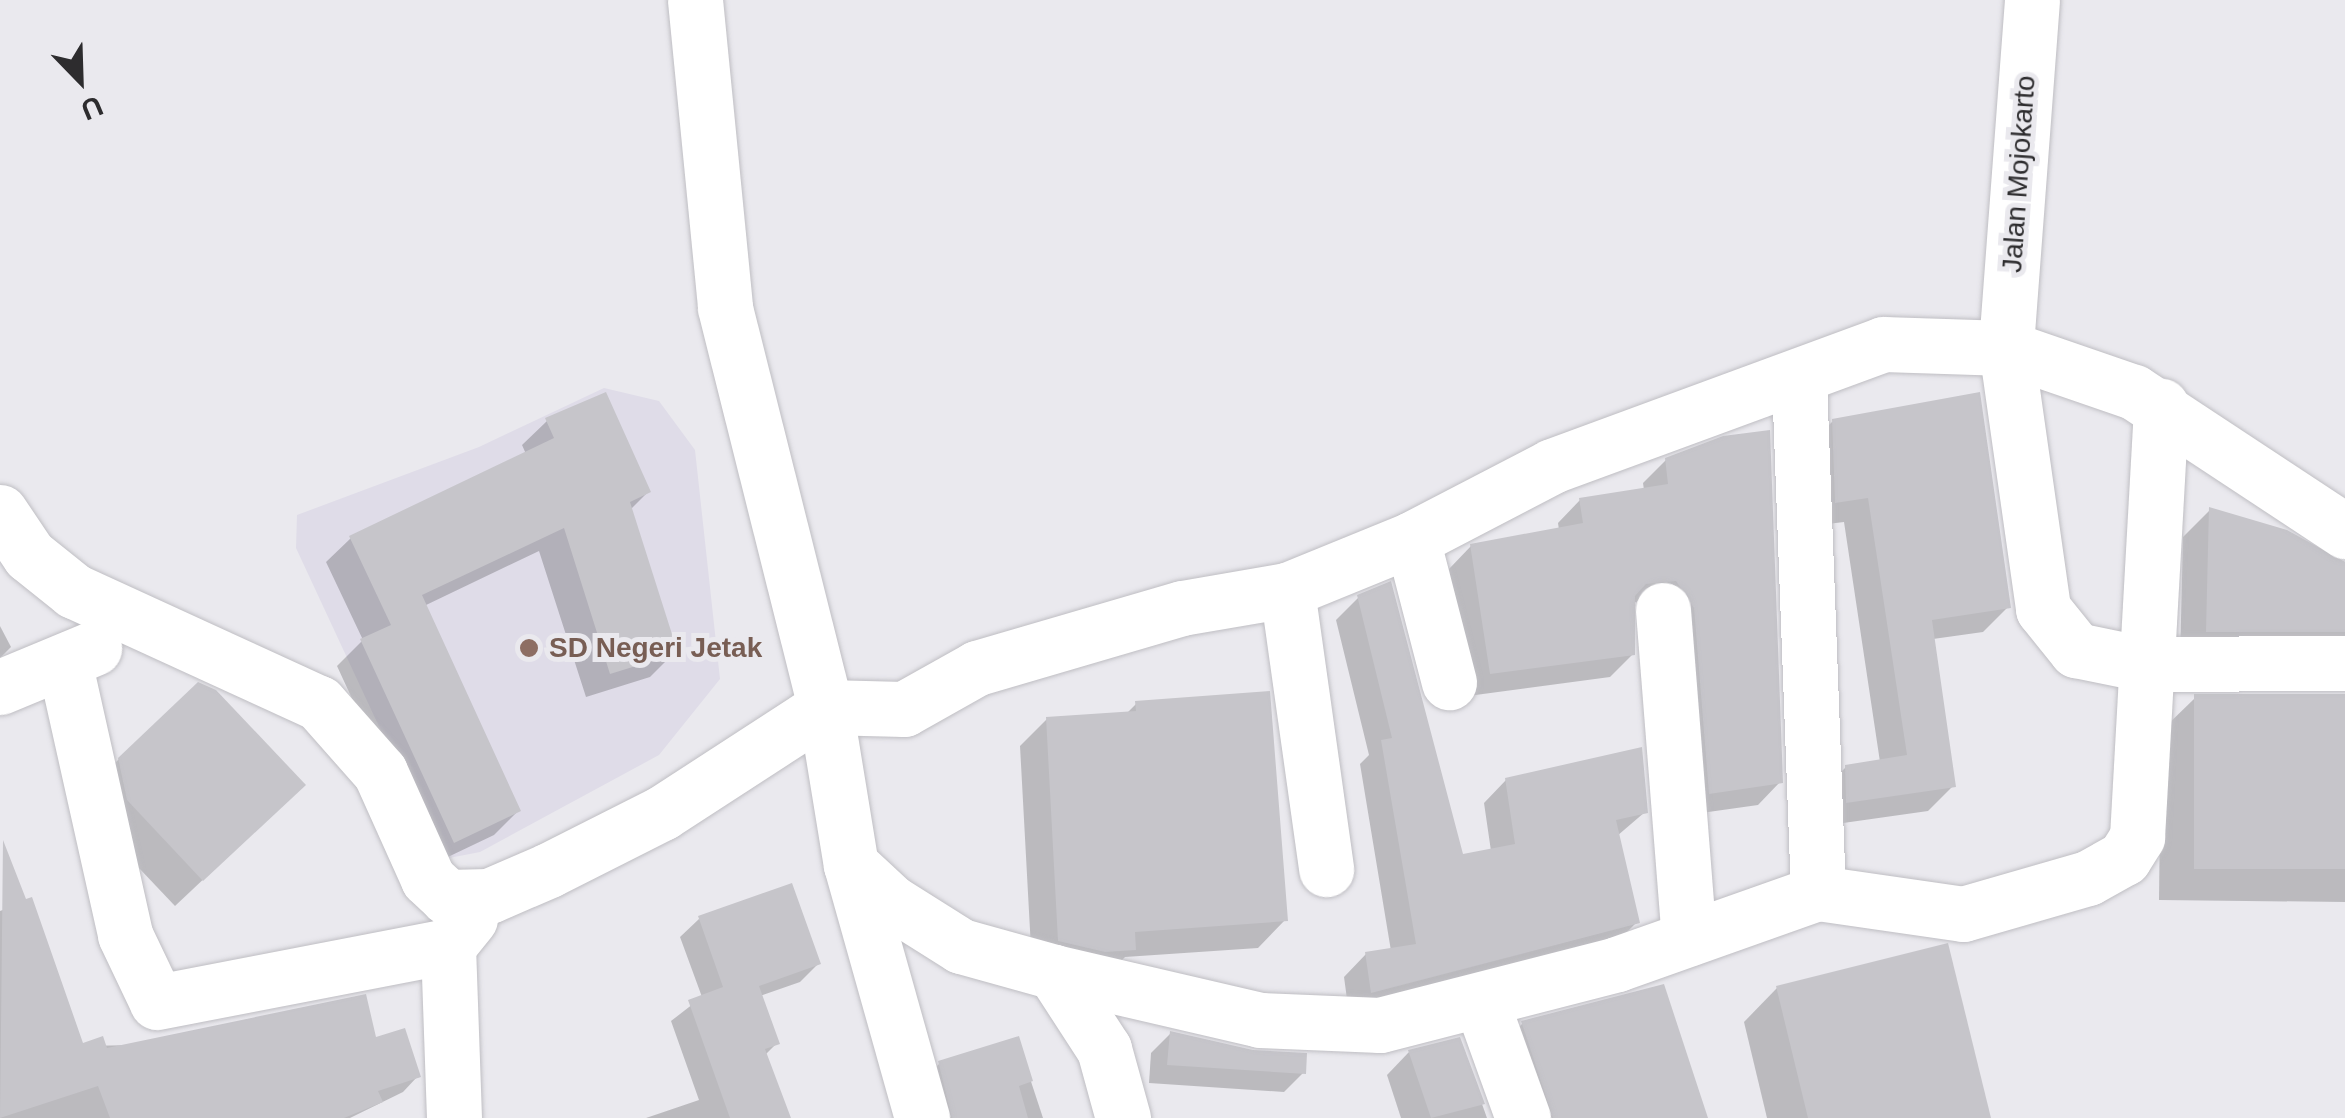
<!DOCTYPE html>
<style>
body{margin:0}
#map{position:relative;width:2345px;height:1118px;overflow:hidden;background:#eae9ee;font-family:Arial,sans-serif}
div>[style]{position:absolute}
.built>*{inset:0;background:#dfdce8}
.shadow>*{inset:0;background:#0003}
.building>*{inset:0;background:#c6c5ca;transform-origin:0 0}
.roads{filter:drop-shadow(0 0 2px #bfbec3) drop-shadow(0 0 2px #bfbec3)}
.minor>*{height:55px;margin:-27.5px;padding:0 27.5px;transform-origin:27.5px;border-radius:27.5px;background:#fff}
.dots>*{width:28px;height:28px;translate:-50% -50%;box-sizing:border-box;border:5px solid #eae9ee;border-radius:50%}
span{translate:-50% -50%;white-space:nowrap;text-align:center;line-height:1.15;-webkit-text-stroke:10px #eae9ee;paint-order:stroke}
.street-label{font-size:28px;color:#2d2c2e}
.education-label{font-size:28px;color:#785e54;font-weight:700}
.left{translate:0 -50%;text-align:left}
.north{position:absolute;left:30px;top:30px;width:100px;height:100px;-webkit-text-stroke:8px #eae9ee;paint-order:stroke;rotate:157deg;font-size:28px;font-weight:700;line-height:40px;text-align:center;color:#2d2c2e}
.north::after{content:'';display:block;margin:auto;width:35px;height:45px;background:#2d2c2e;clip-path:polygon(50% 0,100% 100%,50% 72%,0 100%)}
</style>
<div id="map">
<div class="built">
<i style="clip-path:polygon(604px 388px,659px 401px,695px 450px,720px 679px,659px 755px,480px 852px,449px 858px,422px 819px,296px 548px,297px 515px,479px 447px)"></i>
</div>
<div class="shadow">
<i style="clip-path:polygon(547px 421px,648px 492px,630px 510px,675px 652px,650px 677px,586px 697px,539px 551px,424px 606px,518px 811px,494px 835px,429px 866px,337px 666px,363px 640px,326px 562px,351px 538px,526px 454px,522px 445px)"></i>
<i style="clip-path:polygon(1833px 421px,2008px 607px,1983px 632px,1933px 639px,1953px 786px,1928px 811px,1822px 826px,1821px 792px,1846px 767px,1880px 762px,1844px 522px,1811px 526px,1808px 446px)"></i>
<i style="clip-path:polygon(1666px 460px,1780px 782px,1758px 805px,1687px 815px,1655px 604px,1633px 602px,1633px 654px,1610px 677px,1468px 696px,1449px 569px,1471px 546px,1559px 530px,1558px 523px,1580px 500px,1644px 490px,1643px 483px)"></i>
<i style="clip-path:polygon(2210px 510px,2345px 562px,2345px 636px,2180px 659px,2183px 537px)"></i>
<i style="clip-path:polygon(1359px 597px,1462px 857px,1491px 851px,1484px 803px,1506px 780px,1645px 812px,1617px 836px,1637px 922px,1615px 944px,1349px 1014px,1344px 977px,1366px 954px,1391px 951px,1360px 764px,1369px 755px,1336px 620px)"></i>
<i style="clip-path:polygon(0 626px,11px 647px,0 658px)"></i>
<i style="clip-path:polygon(2195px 698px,2345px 698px,2345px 902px,2159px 900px,2161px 731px)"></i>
<i style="clip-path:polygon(1136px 704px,1285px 920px,1258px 948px,1125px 957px,1106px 976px,1032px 967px,1020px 746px,1047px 719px,1126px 714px)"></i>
<i style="clip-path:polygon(119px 759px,275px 812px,175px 906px,101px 828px,92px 787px)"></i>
<i style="clip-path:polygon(30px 900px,81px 1046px,374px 1041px,418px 1076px,403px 1092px,350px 1118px,0 1118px,0 911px)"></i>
<i style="clip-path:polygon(699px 919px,818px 964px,800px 982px,760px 996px,777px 1043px,765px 1055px,788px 1118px,646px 1118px,699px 1100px,671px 1021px,702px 997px,680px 937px)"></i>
<i style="clip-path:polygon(1777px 988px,1988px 1118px,1767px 1118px,1744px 1022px)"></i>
<i style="clip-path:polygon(1523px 1023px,1705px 1118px,1526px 1118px,1500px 1046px)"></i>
<i style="clip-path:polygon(1170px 1034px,1303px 1073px,1284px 1092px,1149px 1083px,1151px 1053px)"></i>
<i style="clip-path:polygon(1017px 1039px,1043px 1118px,935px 1118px,924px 1079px,940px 1063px)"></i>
<i style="clip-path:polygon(1459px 1040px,1487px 1118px,1401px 1118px,1387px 1075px,1409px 1052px)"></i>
</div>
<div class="building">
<i style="clip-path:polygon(606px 392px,651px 492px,630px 502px,678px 653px,610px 674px,564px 528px,422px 595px,521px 811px,454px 843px,360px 639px,391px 625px,349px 536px,554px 438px,545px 418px)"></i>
<i style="clip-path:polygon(1980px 392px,2011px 608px,1932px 620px,1956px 787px,1846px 803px,1845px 765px,1907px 755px,1868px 498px,1835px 503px,1832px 419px)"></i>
<i style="clip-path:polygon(1770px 430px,1783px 783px,1709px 794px,1694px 608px,1676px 581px,1646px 584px,1635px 596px,1635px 655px,1490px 674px,1470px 544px,1583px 523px,1579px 498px,1668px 484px,1665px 458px,1723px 436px)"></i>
<i style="clip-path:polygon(2209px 507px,2287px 530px,2345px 562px,2345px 632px,2206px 632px)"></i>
<i style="clip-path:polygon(1391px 581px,1463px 854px,1515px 844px,1505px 778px,1642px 747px,1648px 813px,1616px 820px,1640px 923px,1371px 993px,1365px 952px,1416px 944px,1381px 740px,1392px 738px,1357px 595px)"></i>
<i style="clip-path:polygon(198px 682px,216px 690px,306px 785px,203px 881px,127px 800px,118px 758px)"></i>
<i style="clip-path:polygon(1270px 691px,1288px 921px,1135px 932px,1136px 950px,1105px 952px,1058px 941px,1046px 717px,1136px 711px,1135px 701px)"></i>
<i style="left:2345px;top:694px;width:175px;height:151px;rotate:90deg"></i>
<i style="clip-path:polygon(3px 840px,26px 899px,32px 897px,83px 1043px,103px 1036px,107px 1048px,366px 994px,376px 1037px,405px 1028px,421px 1077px,378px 1091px,383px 1102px,344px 1118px,110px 1118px,98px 1086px,0 1118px)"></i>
<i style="clip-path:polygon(792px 883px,821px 964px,759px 986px,780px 1044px,765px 1049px,791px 1118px,730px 1118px,688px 1000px,723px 987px,698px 916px)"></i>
<i style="clip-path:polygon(1948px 943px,1991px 1118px,1808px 1118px,1776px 986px)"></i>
<i style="clip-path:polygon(1664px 984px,1708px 1118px,1553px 1118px,1521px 1021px)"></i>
<i style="clip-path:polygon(1170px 1031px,1253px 1050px,1307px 1053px,1306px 1074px,1167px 1065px)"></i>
<i style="clip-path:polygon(1019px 1036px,1033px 1081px,1019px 1086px,1028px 1118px,952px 1118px,938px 1061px)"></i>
<i style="clip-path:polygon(1460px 1037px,1485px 1104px,1431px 1118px,1408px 1050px)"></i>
</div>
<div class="roads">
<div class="minor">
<i style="left:695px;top:0;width:309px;rotate:84.4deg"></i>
<i style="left:725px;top:308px;width:411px;rotate:75.9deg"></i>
<i style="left:825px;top:707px;width:160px;rotate:80.7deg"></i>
<i style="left:851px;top:865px;width:54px;rotate:42.8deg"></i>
<i style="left:891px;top:902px;width:83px;rotate:32.2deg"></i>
<i style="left:961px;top:946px;width:97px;rotate:15.6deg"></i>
<i style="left:1054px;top:972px;width:92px;rotate:57deg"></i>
<i style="left:1104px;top:1049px;width:72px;rotate:74.6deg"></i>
<i style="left:2032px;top:0;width:349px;rotate:94.3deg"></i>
<i style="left:2006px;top:348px;width:264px;rotate:81.9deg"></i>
<i style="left:2043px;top:609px;width:53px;rotate:51.2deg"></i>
<i style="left:2076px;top:650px;width:69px;rotate:11.6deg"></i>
<i style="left:2144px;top:664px;width:201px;rotate:-0.3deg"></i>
<i style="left:1799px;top:380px;width:513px;rotate:87.88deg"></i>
<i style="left:0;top:512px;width:52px;rotate:56deg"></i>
<i style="left:29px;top:555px;width:58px;rotate:38.7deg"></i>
<i style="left:74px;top:591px;width:269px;rotate:24.6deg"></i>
<i style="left:319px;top:703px;width:92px;rotate:48.5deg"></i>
<i style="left:380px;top:772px;width:117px;rotate:65.8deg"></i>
<i style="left:428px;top:879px;width:26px;rotate:43deg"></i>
<i style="left:447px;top:897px;width:42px;rotate:-1.4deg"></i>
<i style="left:489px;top:896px;width:65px;rotate:-23.4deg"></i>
<i style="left:549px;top:870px;width:127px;rotate:-26.8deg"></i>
<i style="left:662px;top:813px;width:194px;rotate:-33deg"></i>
<i style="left:825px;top:707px;width:79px;rotate:1.5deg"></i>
<i style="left:904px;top:709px;width:84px;rotate:-29.3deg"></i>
<i style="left:977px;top:668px;width:214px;rotate:-16.3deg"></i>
<i style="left:1182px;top:608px;width:107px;rotate:-9.7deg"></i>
<i style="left:1287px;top:590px;width:135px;rotate:-22.2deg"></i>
<i style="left:1412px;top:539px;width:158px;rotate:-27.5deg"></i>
<i style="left:1552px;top:466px;width:353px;rotate:-20.2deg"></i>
<i style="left:1883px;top:344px;width:123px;rotate:1.9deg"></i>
<i style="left:2006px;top:348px;width:135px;rotate:19deg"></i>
<i style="left:2134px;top:392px;width:253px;rotate:33.4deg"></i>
<i style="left:1412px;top:539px;width:148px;rotate:75.5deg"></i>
<i style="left:1287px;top:590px;width:282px;rotate:82deg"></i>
<i style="left:1663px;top:610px;width:329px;rotate:85.5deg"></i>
<i style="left:64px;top:661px;width:281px;rotate:77.4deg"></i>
<i style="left:125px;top:935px;width:74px;rotate:64.5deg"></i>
<i style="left:157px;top:1002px;width:296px;rotate:-10.9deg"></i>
<i style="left:0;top:687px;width:102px;rotate:-22.5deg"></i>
<i style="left:851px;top:865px;width:263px;rotate:74.3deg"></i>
<i style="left:1054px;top:972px;width:212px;rotate:13.1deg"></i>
<i style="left:1260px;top:1020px;width:120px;rotate:2.4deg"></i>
<i style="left:1380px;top:1025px;width:245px;rotate:-14.4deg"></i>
<i style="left:1617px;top:964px;width:213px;rotate:-19.5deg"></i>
<i style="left:1818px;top:893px;width:147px;rotate:8.2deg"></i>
<i style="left:1963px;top:914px;width:130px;rotate:-16.1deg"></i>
<i style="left:2088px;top:878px;width:41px;rotate:-29.1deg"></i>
<i style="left:2124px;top:858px;width:25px;rotate:-58deg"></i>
<i style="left:2137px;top:837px;width:432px;rotate:-86.8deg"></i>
<i style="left:1482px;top:1004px;width:121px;rotate:70.2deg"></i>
<i style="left:454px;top:1118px;width:172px;rotate:-92deg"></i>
<i style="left:448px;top:946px;width:35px;rotate:-51deg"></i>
</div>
</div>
<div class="dots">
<i style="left:529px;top:648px;background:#8d6e63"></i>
</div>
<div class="street-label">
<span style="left:2019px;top:174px;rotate:-86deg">Jalan Mojokarto</span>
</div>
<div class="education-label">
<span class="left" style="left:549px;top:648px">SD Negeri Jetak</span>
</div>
<div class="north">U</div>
</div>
